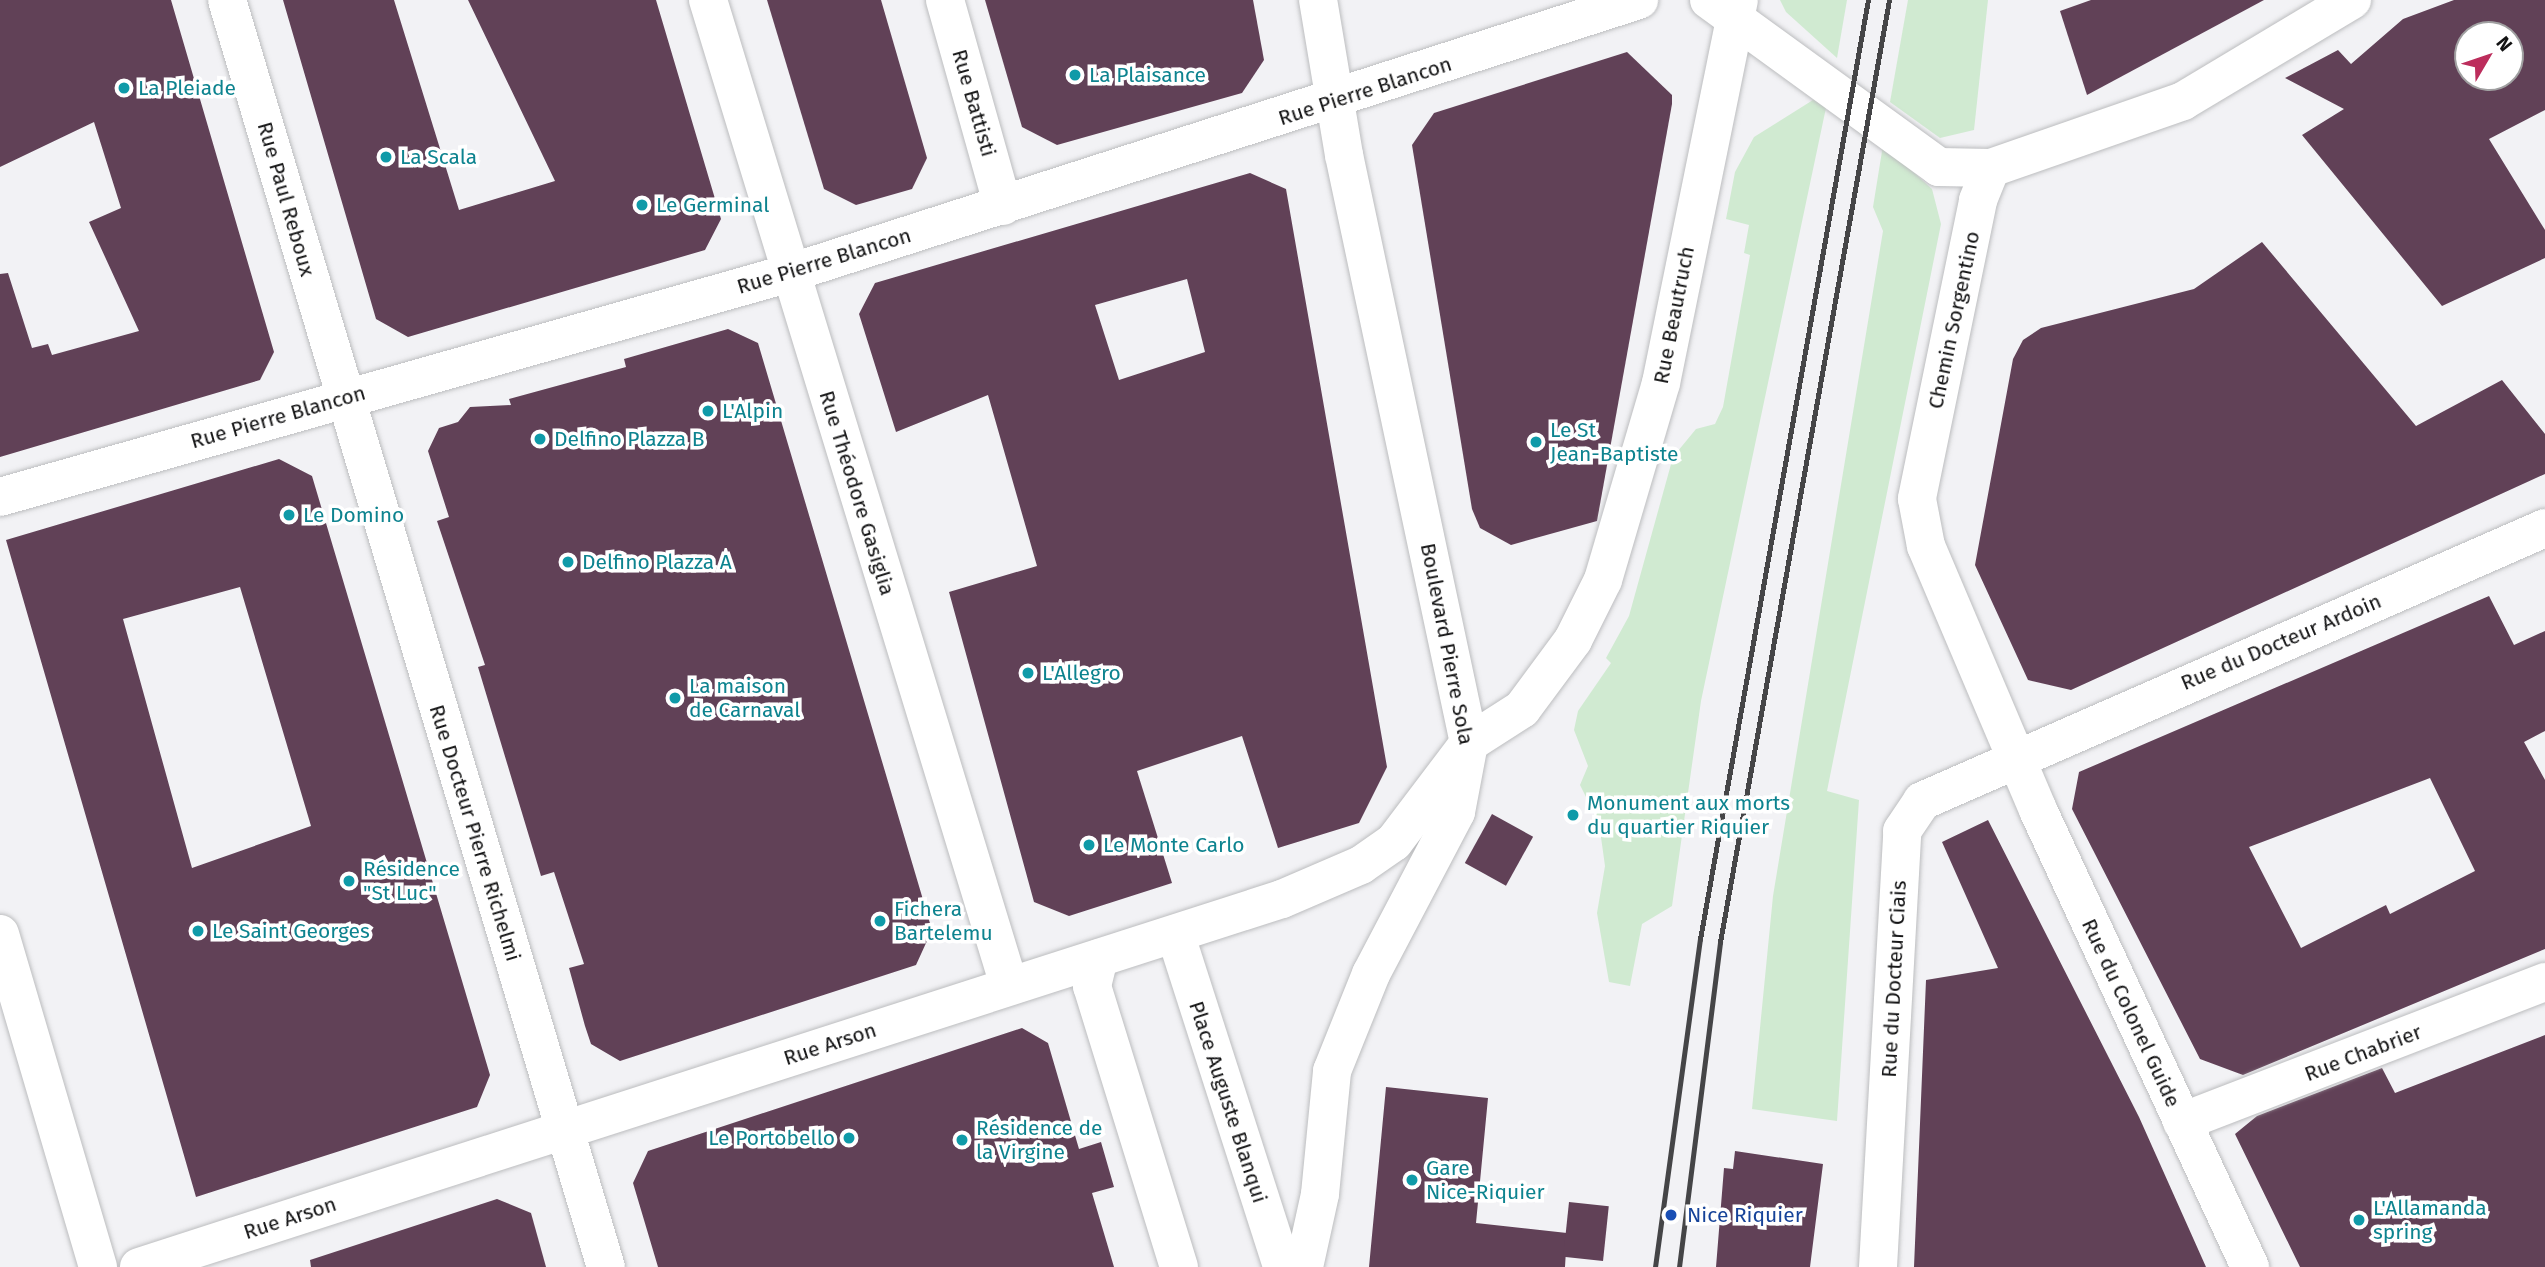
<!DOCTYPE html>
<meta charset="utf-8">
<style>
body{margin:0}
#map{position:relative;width:2545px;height:1267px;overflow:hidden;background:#f2f2f5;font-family:"Fira Sans",sans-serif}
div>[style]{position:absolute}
.green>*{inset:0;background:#d0ead1}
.building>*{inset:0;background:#614157;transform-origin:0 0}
.roads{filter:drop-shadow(0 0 2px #bcbdbf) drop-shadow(0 0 2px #bcbdbf)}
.minor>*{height:38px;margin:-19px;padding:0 19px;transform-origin:19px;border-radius:19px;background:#fff}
.secondary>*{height:38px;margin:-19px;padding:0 19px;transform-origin:19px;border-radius:19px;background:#fff}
.primary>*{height:38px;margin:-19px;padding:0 19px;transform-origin:19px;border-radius:19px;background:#fff}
.rail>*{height:5px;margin:-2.5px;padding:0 2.5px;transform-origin:2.5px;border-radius:2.5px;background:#454547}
.dots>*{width:19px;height:19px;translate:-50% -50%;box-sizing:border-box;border:4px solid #fff;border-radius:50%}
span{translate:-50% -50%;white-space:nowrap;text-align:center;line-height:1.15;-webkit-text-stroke:7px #fff;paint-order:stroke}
.culture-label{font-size:21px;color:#0d838f}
.left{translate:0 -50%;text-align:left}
.right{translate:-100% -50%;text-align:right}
.street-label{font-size:21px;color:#121213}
.transit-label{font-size:21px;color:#164399}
.north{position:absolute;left:2454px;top:21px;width:70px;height:70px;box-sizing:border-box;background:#fff;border:2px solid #a0a0a1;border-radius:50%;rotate:51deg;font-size:19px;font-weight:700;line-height:28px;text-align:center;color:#121213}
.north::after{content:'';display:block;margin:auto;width:24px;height:32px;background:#bc2d5c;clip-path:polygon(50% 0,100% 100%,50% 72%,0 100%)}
</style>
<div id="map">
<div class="green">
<i style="clip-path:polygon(1780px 0,1847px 0,1837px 58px,1786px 12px)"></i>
<i style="clip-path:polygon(1908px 0,1988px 0,1974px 130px,1940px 138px,1890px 102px)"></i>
<i style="clip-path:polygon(1813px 100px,1827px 103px,1701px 701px,1672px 906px,1642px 924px,1630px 986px,1609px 982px,1597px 913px,1605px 866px,1599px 823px,1580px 785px,1588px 766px,1574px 730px,1578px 711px,1611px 663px,1606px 658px,1629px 616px,1673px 457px,1696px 429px,1715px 424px,1723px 407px,1750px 255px,1744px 253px,1749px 225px,1726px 219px,1735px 172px,1754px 137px)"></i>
<i style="clip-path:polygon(1883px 145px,1932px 189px,1941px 224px,1827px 791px,1859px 800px,1837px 1121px,1752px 1109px,1773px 896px,1883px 231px,1873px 207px)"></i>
</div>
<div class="building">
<i style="clip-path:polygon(0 0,171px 0,274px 352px,260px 380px,0 457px,0 274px,8px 273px,32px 348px,48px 344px,52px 355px,139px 331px,89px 222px,121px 208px,94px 122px,0 167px)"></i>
<i style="clip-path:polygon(283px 0,394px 0,459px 210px,555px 181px,468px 0,656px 0,721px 219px,705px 250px,408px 337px,376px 319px)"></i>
<i style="clip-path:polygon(767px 0,881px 0,927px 158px,912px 189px,856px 205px,824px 189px)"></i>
<i style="clip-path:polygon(985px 0,1253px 0,1264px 60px,1242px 93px,1057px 145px,1022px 127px)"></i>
<i style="clip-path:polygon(2091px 0,2264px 0,2087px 95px,2060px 11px)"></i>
<i style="clip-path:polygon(evenodd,2454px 0,2545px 0,2545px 110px,2489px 139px,2545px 230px,2545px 258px,2442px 306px,2302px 135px,2344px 109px,2285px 78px,2338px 50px,2351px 64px,2403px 19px,2454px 0,2468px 35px,2510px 35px,2510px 77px,2468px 77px,2468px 35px)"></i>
<i style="clip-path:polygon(1627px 52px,1672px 95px,1672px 104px,1597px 521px,1511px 545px,1480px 528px,1472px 509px,1412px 145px,1434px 113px)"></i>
<i style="clip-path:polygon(evenodd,1250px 173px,1286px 189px,1387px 767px,1359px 823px,1278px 848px,1242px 736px,1137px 771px,1172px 883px,1069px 916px,1034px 902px,949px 592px,1037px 566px,988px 395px,896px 432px,859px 314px,875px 283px,1250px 173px,1187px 279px,1205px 352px,1119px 380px,1095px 305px,1187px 279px)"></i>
<i style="clip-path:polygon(2262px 242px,2416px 426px,2502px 380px,2545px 434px,2545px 474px,2071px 690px,2028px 680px,1975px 565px,2013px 359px,2023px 340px,2041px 328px,2194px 289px)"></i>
<i style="clip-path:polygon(728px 329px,758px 343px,932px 930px,916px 965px,620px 1061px,591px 1044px,585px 1026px,569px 968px,584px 964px,554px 872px,541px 876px,535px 856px,478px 667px,485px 665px,437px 521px,449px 517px,428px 451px,439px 428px,458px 422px,470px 407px,511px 405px,509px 399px,626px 367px,624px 359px)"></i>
<i style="clip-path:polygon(evenodd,279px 459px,312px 476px,490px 1075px,477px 1107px,196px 1197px,6px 540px,279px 459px,240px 587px,311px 826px,192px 868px,123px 619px,240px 587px)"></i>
<i style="clip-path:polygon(evenodd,2489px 596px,2514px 645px,2545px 631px,2545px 731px,2524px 742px,2545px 780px,2545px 949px,2243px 1075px,2200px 1059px,2072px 809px,2079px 772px,2489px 596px,2430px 778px,2475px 871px,2390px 914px,2386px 905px,2301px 948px,2249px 847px,2430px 778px)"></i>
<i style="left:1492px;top:814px;width:47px;height:56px;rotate:29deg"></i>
<i style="clip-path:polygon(1988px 820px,2139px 1117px,2206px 1267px,1914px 1267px,1926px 980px,1998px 968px,1942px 842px)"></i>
<i style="clip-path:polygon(1022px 1028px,1048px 1043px,1079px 1149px,1101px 1142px,1114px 1187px,1092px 1193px,1114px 1267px,658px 1267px,633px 1183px,648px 1151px)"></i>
<i style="clip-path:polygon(2545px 1035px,2545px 1267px,2300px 1267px,2235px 1134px,2257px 1116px,2382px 1068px,2395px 1093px)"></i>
<i style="clip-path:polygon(1386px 1087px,1488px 1098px,1476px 1223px,1567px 1233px,1565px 1267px,1369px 1267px)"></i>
<i style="clip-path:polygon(1735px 1151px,1823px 1164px,1810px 1267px,1716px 1267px,1724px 1168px,1733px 1169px)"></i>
<i style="clip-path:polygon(497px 1199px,531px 1213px,546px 1267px,311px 1267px,310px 1260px)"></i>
<i style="left:1569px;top:1202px;width:40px;height:55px;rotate:6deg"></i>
</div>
<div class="roads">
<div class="minor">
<i style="left:227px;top:0;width:1322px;rotate:73.35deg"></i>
<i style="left:708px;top:0;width:1030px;rotate:73.01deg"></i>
<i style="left:945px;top:0;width:214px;rotate:74.3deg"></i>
<i style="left:1709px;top:0;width:284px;rotate:36deg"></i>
<i style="left:1939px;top:167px;width:52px;rotate:1.1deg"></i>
<i style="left:1991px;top:168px;width:203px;rotate:-19.2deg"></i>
<i style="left:2183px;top:101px;width:197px;rotate:-30.9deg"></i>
<i style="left:1991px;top:168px;width:35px;rotate:112deg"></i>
<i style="left:1978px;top:201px;width:304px;rotate:101.6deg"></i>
<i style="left:1917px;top:499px;width:48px;rotate:79.2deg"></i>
<i style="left:1926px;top:546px;width:287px;rotate:67deg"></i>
<i style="left:2038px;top:810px;width:504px;rotate:65.11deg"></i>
<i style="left:0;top:497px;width:821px;rotate:-15.83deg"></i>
<i style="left:790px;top:273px;width:892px;rotate:-17.83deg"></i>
<i style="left:1469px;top:743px;width:63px;rotate:-32.7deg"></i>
<i style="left:1522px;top:709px;width:86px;rotate:-53.5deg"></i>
<i style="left:1573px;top:640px;width:67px;rotate:-63.4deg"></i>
<i style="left:1603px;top:580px;width:205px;rotate:-73.6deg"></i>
<i style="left:1661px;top:383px;width:391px;rotate:-78.5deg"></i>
<i style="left:2182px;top:1122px;width:389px;rotate:-21.1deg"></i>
<i style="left:1878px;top:1267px;width:437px;rotate:-86.8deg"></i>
<i style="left:1902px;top:831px;width:36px;rotate:-56deg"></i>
<i style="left:1922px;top:801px;width:680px;rotate:-23.66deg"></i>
</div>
<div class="secondary">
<i style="left:1176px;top:936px;width:348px;rotate:72.2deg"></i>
<i style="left:1099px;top:958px;width:29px;rotate:104deg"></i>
<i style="left:1092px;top:986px;width:294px;rotate:72.8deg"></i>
<i style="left:139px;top:1267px;width:1201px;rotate:-17.85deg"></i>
<i style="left:1282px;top:899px;width:86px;rotate:-23.3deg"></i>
<i style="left:1361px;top:865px;width:40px;rotate:-34.9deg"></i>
<i style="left:1394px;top:842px;width:124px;rotate:-52.9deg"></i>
</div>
<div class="primary">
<i style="left:0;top:934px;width:347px;rotate:73.6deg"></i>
<i style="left:1304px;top:1267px;width:75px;rotate:-77.6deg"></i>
<i style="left:1320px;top:1194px;width:124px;rotate:-84.4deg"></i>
<i style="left:1332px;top:1071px;width:105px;rotate:-68.1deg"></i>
<i style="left:1371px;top:974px;width:183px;rotate:-62.3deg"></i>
<i style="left:1456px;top:812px;width:70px;rotate:-79.3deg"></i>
<i style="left:1469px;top:743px;width:601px;rotate:-102deg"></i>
<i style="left:1344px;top:155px;width:157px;rotate:-99.5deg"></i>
</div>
</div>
<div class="rail">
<i style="left:1655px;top:1267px;width:331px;rotate:-82.2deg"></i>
<i style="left:1700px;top:939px;width:954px;rotate:-79.86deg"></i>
<i style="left:1679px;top:1267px;width:328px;rotate:-82.8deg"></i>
<i style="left:1720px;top:942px;width:957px;rotate:-79.83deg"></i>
</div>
<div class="dots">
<i style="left:1075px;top:75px;background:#0f9aa8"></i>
<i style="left:124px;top:88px;background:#0f9aa8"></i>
<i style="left:386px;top:157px;background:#0f9aa8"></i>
<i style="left:642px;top:205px;background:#0f9aa8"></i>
<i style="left:708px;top:411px;background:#0f9aa8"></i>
<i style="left:540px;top:439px;background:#0f9aa8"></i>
<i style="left:1536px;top:442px;background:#0f9aa8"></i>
<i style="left:289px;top:515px;background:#0f9aa8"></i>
<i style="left:568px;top:562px;background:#0f9aa8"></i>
<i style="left:1028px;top:673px;background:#0f9aa8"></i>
<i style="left:675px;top:698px;background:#0f9aa8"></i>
<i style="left:1573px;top:815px;background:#0f9aa8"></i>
<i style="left:1089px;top:845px;background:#0f9aa8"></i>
<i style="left:349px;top:881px;background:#0f9aa8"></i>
<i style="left:880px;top:921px;background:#0f9aa8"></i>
<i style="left:198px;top:931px;background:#0f9aa8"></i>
<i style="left:849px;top:1138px;background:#0f9aa8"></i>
<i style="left:962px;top:1140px;background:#0f9aa8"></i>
<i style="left:1412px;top:1180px;background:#0f9aa8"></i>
<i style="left:1671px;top:1215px;background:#1a4fb4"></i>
<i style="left:2359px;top:1220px;background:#0f9aa8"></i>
</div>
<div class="culture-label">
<span class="left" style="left:1089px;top:75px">La Plaisance</span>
<span class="left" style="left:138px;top:88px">La Pleiade</span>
<span class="left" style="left:400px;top:157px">La Scala</span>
<span class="left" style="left:656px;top:205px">Le Germinal</span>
<span class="left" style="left:722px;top:411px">L'Alpin</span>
<span class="left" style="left:1550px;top:442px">Le St<br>Jean-Baptiste</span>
<span class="left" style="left:554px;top:439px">Delfino Plazza B</span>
<span class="left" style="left:303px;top:515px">Le Domino</span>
<span class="left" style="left:582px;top:562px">Delfino Plazza A</span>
<span class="left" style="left:1042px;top:673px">L'Allegro</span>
<span class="left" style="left:689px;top:698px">La maison<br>de Carnaval</span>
<span class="left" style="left:1587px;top:815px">Monument aux morts<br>du quartier Riquier</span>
<span class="left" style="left:1103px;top:845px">Le Monte Carlo</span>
<span class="left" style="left:363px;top:881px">Résidence<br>"St Luc"</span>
<span class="left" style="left:894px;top:921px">Fichera<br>Bartelemu</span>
<span class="left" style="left:212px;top:931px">Le Saint Georges</span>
<span class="left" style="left:976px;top:1140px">Résidence de<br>la Virgine</span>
<span class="right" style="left:835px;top:1138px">Le Portobello</span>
<span class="left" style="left:1426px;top:1180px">Gare<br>Nice-Riquier</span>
<span class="left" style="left:2373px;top:1220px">L'Allamanda<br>spring</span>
</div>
<div class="street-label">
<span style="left:1365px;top:91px;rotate:-18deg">Rue Pierre Blancon</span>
<span style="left:974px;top:103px;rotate:74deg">Rue Battisti</span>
<span style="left:286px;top:199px;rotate:74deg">Rue Paul Reboux</span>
<span style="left:824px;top:261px;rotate:-17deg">Rue Pierre Blancon</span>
<span style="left:1674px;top:315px;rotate:-79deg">Rue Beautruch</span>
<span style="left:1954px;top:320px;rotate:-78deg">Chemin Sorgentino</span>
<span style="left:278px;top:417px;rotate:-16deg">Rue Pierre Blancon</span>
<span style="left:857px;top:493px;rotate:73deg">Rue Théodore Gasiglia</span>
<span style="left:2281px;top:642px;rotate:-23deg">Rue du Docteur Ardoin</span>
<span style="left:1447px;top:644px;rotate:79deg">Boulevard Pierre Sola</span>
<span style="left:475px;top:833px;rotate:73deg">Rue Docteur Pierre Richelmi</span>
<span style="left:1894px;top:979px;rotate:-87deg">Rue du Docteur Ciais</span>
<span style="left:2131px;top:1013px;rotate:65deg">Rue du Colonel Guide</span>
<span style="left:830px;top:1044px;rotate:-18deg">Rue Arson</span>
<span style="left:2363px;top:1053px;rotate:-21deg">Rue Chabrier</span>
<span style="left:1228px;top:1102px;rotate:72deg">Place Auguste Blanqui</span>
<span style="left:290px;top:1218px;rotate:-18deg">Rue Arson</span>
</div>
<div class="transit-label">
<span class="left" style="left:1687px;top:1215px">Nice Riquier</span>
</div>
<div class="north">N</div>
</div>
